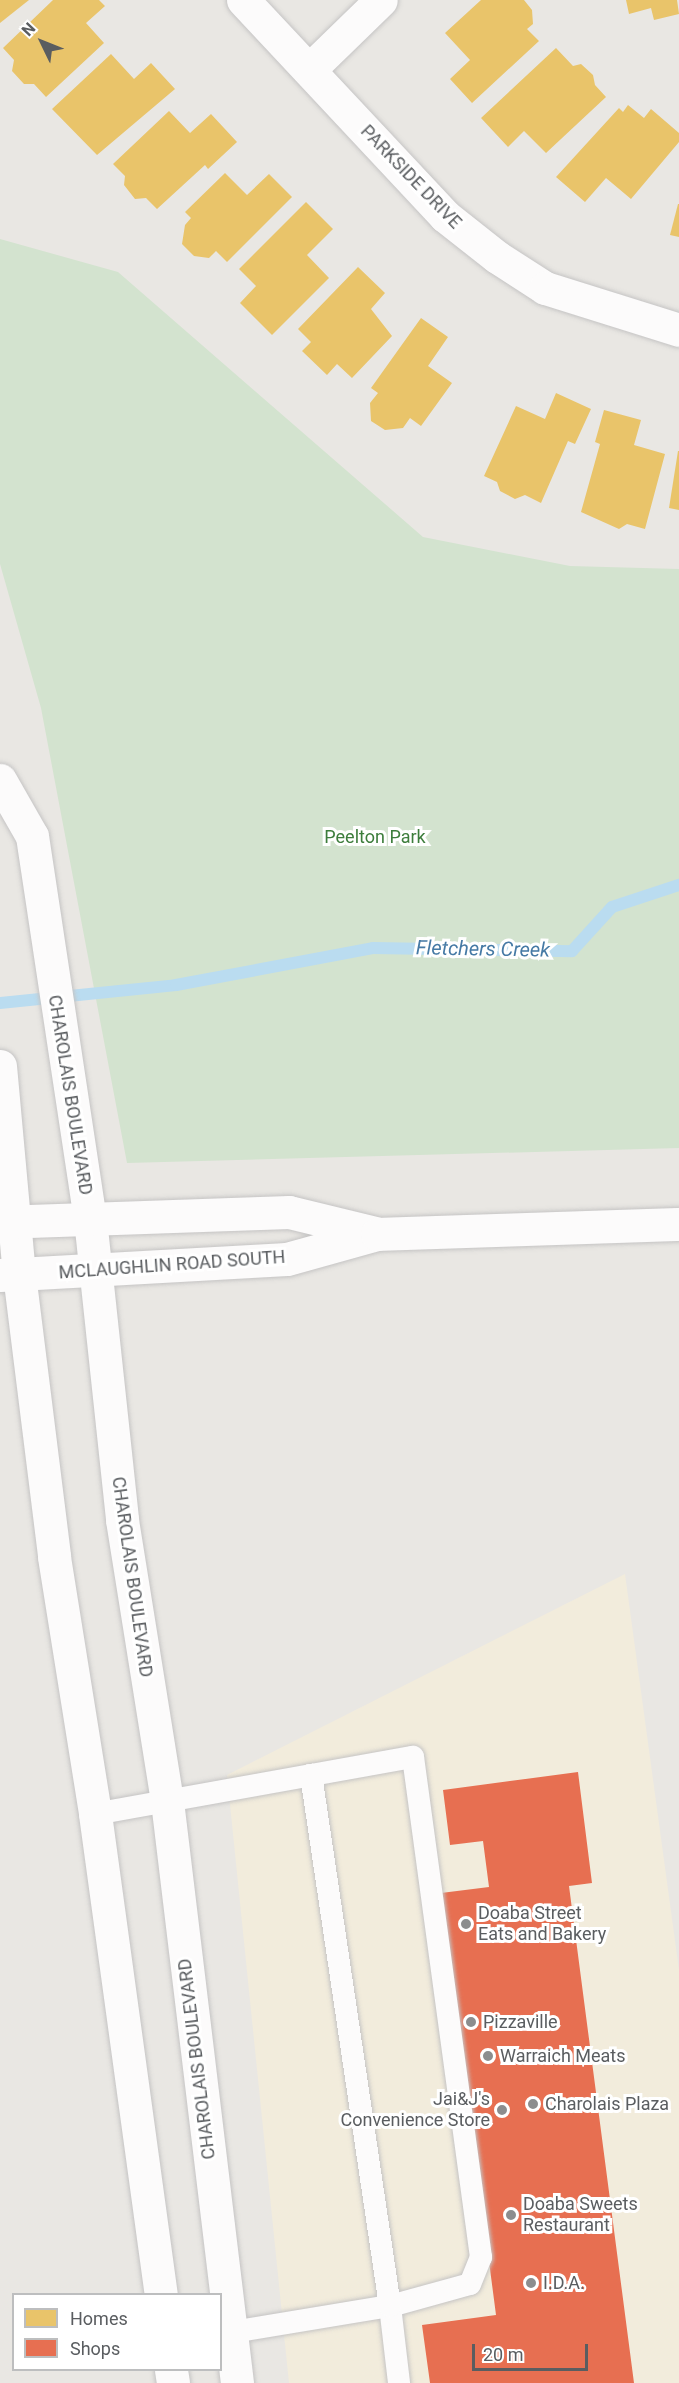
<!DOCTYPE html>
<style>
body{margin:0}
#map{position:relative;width:679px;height:2383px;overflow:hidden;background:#e9e7e3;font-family:Roboto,sans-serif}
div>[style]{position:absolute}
.commercial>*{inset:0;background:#f2ecdc}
.green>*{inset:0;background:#d3e3cf}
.homes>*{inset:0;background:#e9c46a}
.shops>*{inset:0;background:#e76f51}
.stream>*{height:12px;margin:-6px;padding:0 6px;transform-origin:6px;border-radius:6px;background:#badcf0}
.roads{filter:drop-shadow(0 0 2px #c5c4c4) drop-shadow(0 0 2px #c5c4c4)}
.lane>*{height:22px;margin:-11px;padding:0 11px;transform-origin:11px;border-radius:11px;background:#fcfbfb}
.street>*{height:33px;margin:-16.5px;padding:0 16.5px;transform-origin:16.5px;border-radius:16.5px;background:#fcfbfb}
.secondary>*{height:33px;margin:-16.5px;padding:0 16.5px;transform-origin:16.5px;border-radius:16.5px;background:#fcfbfb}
.dots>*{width:16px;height:16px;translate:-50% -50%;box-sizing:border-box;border:3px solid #fff;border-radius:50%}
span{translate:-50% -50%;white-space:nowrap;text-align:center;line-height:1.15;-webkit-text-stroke:6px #fff;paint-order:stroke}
.street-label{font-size:18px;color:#5a5d60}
.park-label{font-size:18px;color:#3d7d3c}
.poi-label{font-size:18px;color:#5a5d60}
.left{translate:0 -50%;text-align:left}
.right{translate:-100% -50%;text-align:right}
.water-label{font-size:20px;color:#467aa5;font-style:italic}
.legend{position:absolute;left:12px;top:2293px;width:210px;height:78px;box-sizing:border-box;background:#fff;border:2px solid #bdbebf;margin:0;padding:8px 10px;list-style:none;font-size:18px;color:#5a5d60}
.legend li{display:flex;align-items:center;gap:12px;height:30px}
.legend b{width:30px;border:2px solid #bdbebf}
.north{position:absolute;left:12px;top:12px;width:60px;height:60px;-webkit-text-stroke:4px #fff;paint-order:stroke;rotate:313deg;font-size:16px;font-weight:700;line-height:24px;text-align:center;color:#5a5d60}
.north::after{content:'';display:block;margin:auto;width:21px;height:27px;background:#5a5d60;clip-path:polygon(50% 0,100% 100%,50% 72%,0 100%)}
.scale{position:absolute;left:472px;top:2344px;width:116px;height:27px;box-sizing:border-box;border:3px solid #5a5d60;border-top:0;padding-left:8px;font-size:18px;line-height:21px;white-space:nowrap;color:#5a5d60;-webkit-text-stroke:4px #fff;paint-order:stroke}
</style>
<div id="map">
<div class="commercial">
<i style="clip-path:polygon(625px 1574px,679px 1970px,679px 2383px,289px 2383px,227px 1775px)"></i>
</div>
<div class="green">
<i style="clip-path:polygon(0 239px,118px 272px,423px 537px,570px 566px,679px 569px,679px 1148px,127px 1163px,41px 708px,0 564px)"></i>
</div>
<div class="homes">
<i style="clip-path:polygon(0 0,29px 0,0 23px)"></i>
<i style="clip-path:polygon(53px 0,99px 0,105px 6px,86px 23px,104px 43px,46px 97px,34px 84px,24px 84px,12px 71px,14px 60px,3px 48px)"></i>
<i style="clip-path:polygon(481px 0,524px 0,532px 10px,533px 24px,527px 29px,539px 41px,472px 103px,450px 79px,470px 60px,445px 33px)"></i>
<i style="clip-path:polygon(626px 0,677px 0,679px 14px,654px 20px,651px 8px,629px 14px)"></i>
<i style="clip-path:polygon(556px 48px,573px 66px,581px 64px,593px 75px,595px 85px,606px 97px,546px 153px,524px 131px,508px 147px,481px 118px)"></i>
<i style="clip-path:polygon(111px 54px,134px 79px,151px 63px,175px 89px,97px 155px,52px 109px)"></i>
<i style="clip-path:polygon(628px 105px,644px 118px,651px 109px,679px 133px,679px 142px,631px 199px,606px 178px,585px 202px,556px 177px,619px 108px,623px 112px)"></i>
<i style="clip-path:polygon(169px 111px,190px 133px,211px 114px,237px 142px,208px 169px,205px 165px,157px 209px,146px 198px,135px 199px,124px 185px,125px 176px,113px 164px)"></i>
<i style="clip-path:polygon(225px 173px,247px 195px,269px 174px,292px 197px,227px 262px,216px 251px,209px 258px,194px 256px,182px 244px,185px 225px,191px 218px,185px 212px)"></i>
<i style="clip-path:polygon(306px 202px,333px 229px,307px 255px,329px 278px,272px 335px,240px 303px,256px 286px,239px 269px)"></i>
<i style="clip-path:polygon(678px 204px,679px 204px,679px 237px,670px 235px)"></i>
<i style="clip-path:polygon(358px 267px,385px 293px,371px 309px,392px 336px,352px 378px,337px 364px,327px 375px,302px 351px,311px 342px,298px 329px)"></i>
<i style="clip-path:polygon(421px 318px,448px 337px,428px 366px,452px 383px,421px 426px,410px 418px,403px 428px,385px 430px,371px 421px,370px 403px,378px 393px,371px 388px)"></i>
<i style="clip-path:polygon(556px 393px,591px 409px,575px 444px,568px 441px,541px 503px,525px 495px,515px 499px,500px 491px,497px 482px,484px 476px,516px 406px,545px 419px)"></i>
<i style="clip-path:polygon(604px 410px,641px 420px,634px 445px,665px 454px,645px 529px,627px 524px,619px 529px,581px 512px,600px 444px,595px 442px)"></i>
<i style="clip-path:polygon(678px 451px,679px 451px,679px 510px,669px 508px)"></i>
</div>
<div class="shops">
<i style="clip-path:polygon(578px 1772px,592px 1883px,569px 1886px,634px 2383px,430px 2383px,422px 2325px,496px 2315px,441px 1893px,489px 1887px,483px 1841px,450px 1845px,443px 1790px)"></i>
</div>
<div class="stream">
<i style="left:0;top:1003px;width:177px;rotate:-5.8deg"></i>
<i style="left:176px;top:985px;width:200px;rotate:-10.6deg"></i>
<i style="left:373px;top:948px;width:199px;rotate:0.9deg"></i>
<i style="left:572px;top:951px;width:59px;rotate:-47.7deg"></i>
<i style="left:612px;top:907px;width:71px;rotate:-18.2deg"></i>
</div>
<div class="roads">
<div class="lane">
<i style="left:95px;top:1814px;width:323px;rotate:-10.2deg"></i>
<i style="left:413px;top:1757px;width:505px;rotate:82.26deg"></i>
<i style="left:481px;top:2257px;width:29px;rotate:112deg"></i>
<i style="left:470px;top:2284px;width:83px;rotate:164.6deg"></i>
<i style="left:390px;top:2306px;width:78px;rotate:83.3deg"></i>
<i style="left:220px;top:2334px;width:172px;rotate:-9.4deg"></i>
<i style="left:390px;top:2306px;width:537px;rotate:-98.46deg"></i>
</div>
<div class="street">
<i style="left:243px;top:0;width:296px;rotate:46.9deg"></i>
<i style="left:445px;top:216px;width:66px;rotate:38.3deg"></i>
<i style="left:497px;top:257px;width:57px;rotate:32.9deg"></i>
<i style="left:545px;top:288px;width:140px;rotate:17.4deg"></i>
<i style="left:309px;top:70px;width:100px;rotate:-44.2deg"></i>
</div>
<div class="secondary">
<i style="left:0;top:780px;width:64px;rotate:60.3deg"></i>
<i style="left:32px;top:836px;width:387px;rotate:81.4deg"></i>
<i style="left:90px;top:1219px;width:303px;rotate:83.9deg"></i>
<i style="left:122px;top:1520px;width:285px;rotate:80.9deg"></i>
<i style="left:167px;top:1801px;width:586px;rotate:83.14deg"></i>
<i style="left:0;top:1066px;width:209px;rotate:84.8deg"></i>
<i style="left:19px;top:1274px;width:285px;rotate:82.9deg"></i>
<i style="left:54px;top:1557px;width:260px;rotate:80.9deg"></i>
<i style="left:95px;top:1814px;width:485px;rotate:82.2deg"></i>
<i style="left:0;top:1222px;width:289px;rotate:-2deg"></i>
<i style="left:289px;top:1212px;width:89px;rotate:13.7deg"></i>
<i style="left:0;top:1275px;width:287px;rotate:-3.2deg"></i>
<i style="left:287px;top:1259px;width:93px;rotate:-15.5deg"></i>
<i style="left:377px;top:1234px;width:302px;rotate:-1.9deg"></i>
<i style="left:171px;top:2370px;width:13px;rotate:81deg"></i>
</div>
</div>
<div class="dots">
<i style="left:466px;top:1924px;background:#8c8d8e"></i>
<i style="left:471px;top:2022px;background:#8c8d8e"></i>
<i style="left:488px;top:2056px;background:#8c8d8e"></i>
<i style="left:533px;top:2104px;background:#8c8d8e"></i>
<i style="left:502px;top:2110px;background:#8c8d8e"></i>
<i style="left:511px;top:2215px;background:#8c8d8e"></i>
<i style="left:531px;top:2283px;background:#8c8d8e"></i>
</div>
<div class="street-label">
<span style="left:411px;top:177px;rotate:46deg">PARKSIDE DRIVE</span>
<span style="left:70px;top:1095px;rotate:81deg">CHAROLAIS BOULEVARD</span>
<span style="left:172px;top:1265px;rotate:-4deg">MCLAUGHLIN ROAD SOUTH</span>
<span style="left:132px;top:1577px;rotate:82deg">CHAROLAIS BOULEVARD</span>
<span style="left:197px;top:2059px;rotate:-97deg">CHAROLAIS BOULEVARD</span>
</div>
<div class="park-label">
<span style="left:375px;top:837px">Peelton Park</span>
</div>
<div class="poi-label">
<span class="left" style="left:478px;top:1924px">Doaba Street<br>Eats and Bakery</span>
<span class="left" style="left:483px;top:2022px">Pizzaville</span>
<span class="left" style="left:500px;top:2056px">Warraich Meats</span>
<span class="right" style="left:490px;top:2110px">Jai&amp;J's<br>Convenience Store</span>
<span class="left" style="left:545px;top:2104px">Charolais Plaza</span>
<span class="left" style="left:523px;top:2215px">Doaba Sweets<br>Restaurant</span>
<span class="left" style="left:543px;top:2283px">I.D.A.</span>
</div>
<div class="water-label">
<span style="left:483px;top:949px;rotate:1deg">Fletchers Creek</span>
</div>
<ul class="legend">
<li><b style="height:16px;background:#e9c46a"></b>Homes</li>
<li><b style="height:16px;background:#e76f51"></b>Shops</li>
</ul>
<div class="north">N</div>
<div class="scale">20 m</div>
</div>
